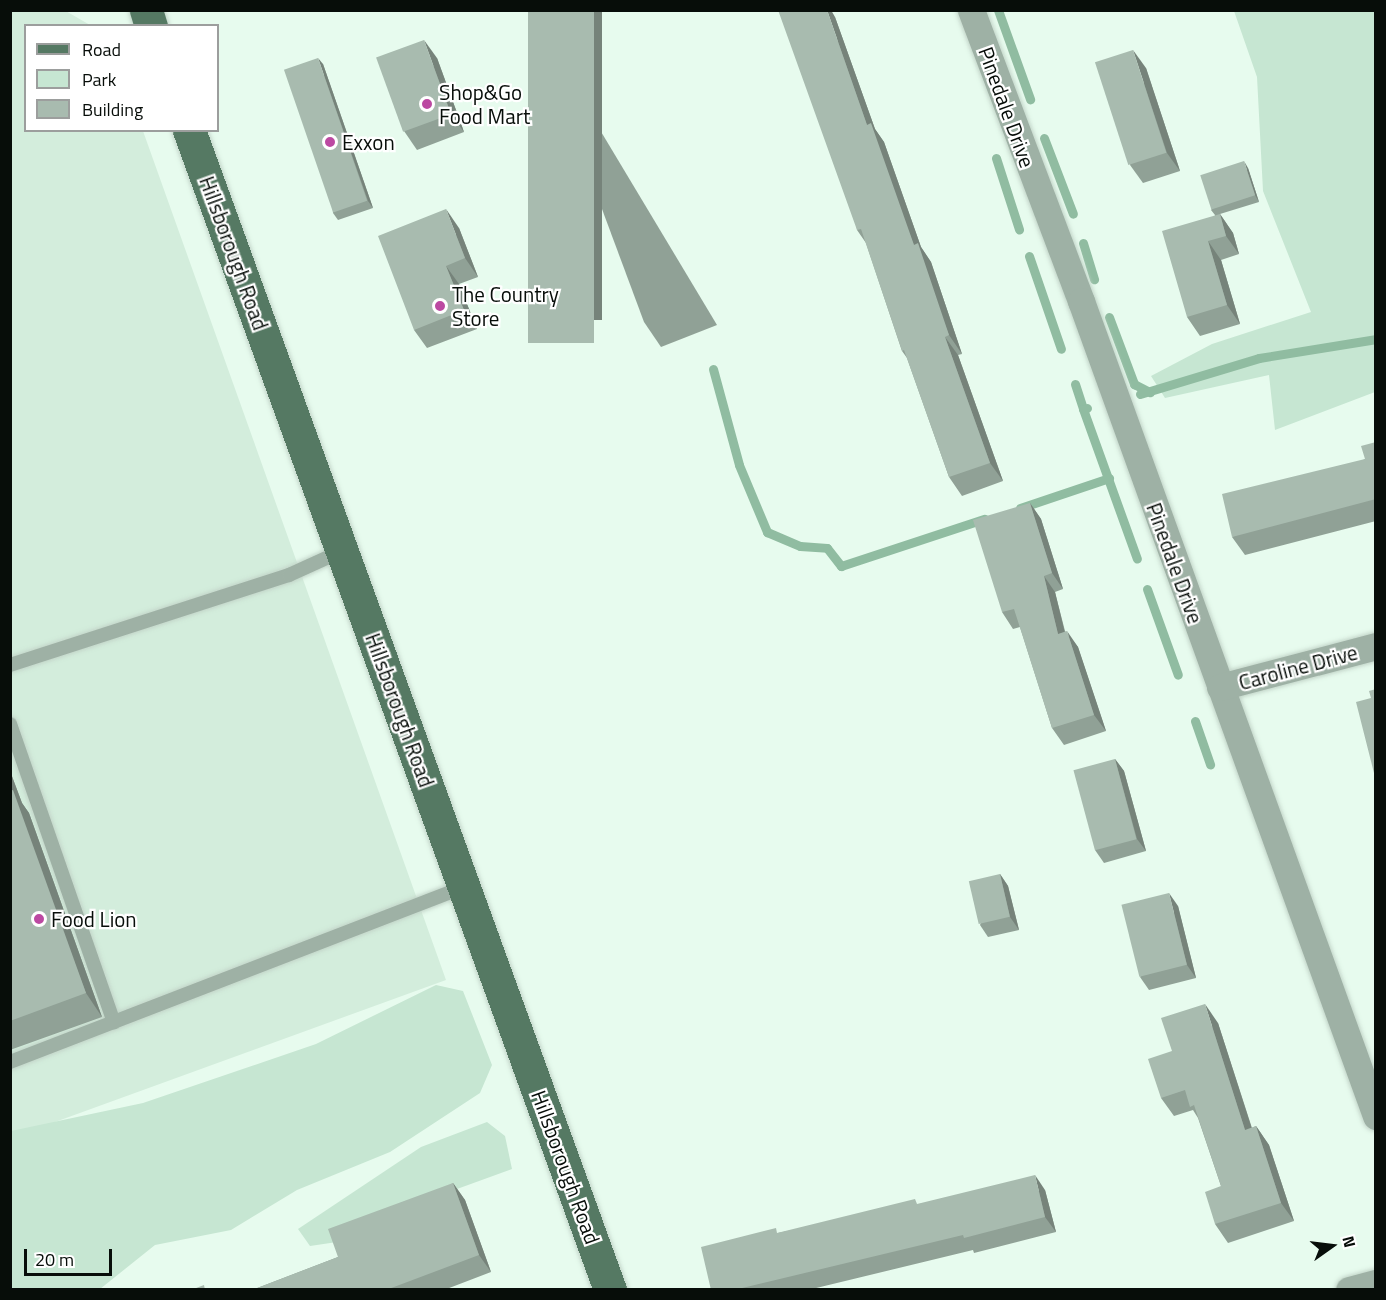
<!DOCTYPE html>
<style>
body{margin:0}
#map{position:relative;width:1386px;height:1300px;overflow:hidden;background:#e7fbee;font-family:"Titillium Web",sans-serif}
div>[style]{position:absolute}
.built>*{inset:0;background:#d3eddc}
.green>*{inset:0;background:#c6e6d2}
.stream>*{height:9px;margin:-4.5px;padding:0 4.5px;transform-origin:4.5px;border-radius:4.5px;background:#90bca1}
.roads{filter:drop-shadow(0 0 2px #c3d5c9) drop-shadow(0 0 2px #c3d5c9)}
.lane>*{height:14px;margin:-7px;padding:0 7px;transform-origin:7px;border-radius:7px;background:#9eb1a5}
.street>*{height:27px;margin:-13.5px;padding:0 13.5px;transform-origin:13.5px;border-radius:13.5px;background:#9eb1a5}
.primary>*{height:33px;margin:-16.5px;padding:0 16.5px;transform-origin:16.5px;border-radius:16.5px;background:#557963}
.wall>*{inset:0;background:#90a196}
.shaded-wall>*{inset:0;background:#76837a;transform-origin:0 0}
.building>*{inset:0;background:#a8bbaf;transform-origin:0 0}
.dots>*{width:16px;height:16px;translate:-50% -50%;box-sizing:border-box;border:3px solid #fff;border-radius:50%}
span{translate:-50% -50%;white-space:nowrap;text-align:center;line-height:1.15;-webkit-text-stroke:4.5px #fff;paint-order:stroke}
.poi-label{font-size:21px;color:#070d09}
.left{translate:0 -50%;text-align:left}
.street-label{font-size:21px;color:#070d09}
.frame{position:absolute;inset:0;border:12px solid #070d09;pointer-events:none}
.legend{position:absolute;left:24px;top:24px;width:195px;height:108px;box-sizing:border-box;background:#fff;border:2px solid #9c9e9d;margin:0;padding:8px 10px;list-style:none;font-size:18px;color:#070d09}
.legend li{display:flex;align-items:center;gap:12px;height:30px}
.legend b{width:30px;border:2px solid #9c9e9d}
.north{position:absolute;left:1302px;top:1216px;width:60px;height:60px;-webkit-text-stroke:4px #fff;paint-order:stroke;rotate:76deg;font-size:16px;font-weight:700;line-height:24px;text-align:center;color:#070d09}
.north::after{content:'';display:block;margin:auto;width:21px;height:27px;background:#070d09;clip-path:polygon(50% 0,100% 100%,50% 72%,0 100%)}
.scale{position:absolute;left:24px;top:1249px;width:88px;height:27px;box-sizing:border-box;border:3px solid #070d09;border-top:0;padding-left:8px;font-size:18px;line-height:21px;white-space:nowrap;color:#070d09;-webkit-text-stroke:4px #fff;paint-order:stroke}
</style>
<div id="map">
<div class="built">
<i style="clip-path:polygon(20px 10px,64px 10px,90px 25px,26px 26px,26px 130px,143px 131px,446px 980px,11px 1138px,10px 12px)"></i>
</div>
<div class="green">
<i style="clip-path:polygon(1234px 11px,1375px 11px,1375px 392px,1275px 430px,1269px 375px,1165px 398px,1151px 376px,1212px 344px,1311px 312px,1263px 191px,1257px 77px)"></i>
<i style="clip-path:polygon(436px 985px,463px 991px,492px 1065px,480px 1093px,390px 1152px,297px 1190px,231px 1230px,155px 1245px,100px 1289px,11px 1289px,11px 1131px,143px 1103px,316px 1044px)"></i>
<i style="clip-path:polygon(487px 1122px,505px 1136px,512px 1169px,413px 1205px,337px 1242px,310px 1246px,298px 1229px,421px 1147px)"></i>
</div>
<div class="stream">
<i style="left:998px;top:10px;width:95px;rotate:70.2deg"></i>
<i style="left:1044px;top:138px;width:81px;rotate:69.1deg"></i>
<i style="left:996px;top:158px;width:75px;rotate:72.1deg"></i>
<i style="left:1083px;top:243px;width:38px;rotate:73deg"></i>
<i style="left:1029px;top:256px;width:98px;rotate:71deg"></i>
<i style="left:1109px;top:317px;width:72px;rotate:69.5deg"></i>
<i style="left:1134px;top:384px;width:18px;rotate:27deg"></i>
<i style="left:713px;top:369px;width:99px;rotate:74.8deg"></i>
<i style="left:739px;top:465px;width:73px;rotate:67.3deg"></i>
<i style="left:767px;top:532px;width:36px;rotate:23deg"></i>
<i style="left:800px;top:546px;width:27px;rotate:4deg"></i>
<i style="left:827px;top:548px;width:23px;rotate:52deg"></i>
<i style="left:841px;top:566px;width:151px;rotate:-18.2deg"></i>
<i style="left:1075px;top:384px;width:26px;rotate:72deg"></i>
<i style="left:1140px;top:394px;width:124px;rotate:-16.8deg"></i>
<i style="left:1259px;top:358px;width:119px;rotate:-9.2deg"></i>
<i style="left:1087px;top:408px;width:4px;rotate:166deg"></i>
<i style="left:1083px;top:409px;width:159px;rotate:70.2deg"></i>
<i style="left:1020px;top:508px;width:94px;rotate:-18.6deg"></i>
<i style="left:1147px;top:589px;width:91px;rotate:70.2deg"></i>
<i style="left:1195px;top:721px;width:46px;rotate:70.8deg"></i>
</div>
<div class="roads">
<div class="lane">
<i style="left:10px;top:665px;width:293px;rotate:-17.9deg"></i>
<i style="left:289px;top:575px;width:58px;rotate:-24.4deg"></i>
<i style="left:10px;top:724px;width:316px;rotate:70.8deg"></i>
<i style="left:10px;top:1062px;width:487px;rotate:-21.1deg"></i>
</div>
<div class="street">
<i style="left:971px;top:10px;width:311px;rotate:69.3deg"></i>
<i style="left:1081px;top:301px;width:867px;rotate:70.1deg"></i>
<i style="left:1220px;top:687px;width:161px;rotate:-14.7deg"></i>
<i style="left:1349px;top:1290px;width:28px;rotate:-15deg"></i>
</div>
<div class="primary">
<i style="left:146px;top:10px;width:17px;rotate:73deg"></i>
<i style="left:189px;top:130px;width:1234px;rotate:70.05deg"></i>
</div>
</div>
<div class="wall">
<i style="clip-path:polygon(528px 10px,717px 325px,661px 347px,644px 322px)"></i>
<i style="clip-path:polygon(835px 17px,875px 129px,884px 142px,921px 247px,931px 262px,962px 354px,958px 355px,1003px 481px,962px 496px,949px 477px,907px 358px,902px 351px,866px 243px,857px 230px)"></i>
<i style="clip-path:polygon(437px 58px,464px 132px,417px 150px,404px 131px)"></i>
<i style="clip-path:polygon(323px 64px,373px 208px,338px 220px,333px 213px)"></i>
<i style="clip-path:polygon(1146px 68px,1180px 171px,1143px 183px,1130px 165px)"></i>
<i style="clip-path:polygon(1248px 168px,1259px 202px,1220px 214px,1233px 233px,1239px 254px,1221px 260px,1240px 324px,1200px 336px,1187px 317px,1215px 215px,1211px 210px)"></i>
<i style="clip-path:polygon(459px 228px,478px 277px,459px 284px,477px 329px,427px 348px,414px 330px)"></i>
<i style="clip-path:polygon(1376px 442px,1376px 521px,1245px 555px,1232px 537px,1365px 459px)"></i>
<i style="clip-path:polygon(1030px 503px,1041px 519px,1063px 589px,1055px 592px,1065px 631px,1078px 647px,1106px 731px,1064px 745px,1052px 728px,1020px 627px,1013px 629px,1002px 612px)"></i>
<i style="clip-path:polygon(1115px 759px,1124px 771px,1146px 851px,1104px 863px,1095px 850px)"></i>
<i style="clip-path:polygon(10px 771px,22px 803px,29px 813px,102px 1017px,10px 1050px)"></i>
<i style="clip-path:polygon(1000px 874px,1008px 886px,1019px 930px,988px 937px,980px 925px)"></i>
<i style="clip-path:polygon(1178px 906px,1196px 978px,1149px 990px,1140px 977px)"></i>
<i style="clip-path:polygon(1218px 1023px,1252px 1128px,1256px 1126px,1269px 1145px,1294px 1221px,1228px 1243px,1215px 1224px,1221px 1186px,1198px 1118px,1193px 1110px,1174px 1116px,1161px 1098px,1172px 1051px)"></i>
<i style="clip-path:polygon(453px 1183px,465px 1200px,491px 1272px,444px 1290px,252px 1290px,338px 1257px)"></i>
<i style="clip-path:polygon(1045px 1190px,1056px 1232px,974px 1253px,973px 1250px,808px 1290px,711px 1290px,778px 1233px,919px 1204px)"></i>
</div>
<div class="shaded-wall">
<i style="left:594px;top:10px;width:8px;height:310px"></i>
<i style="clip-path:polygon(827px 10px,831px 10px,835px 17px,875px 129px,884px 142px,921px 247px,931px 262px,962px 354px,949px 335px,867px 125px)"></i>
<i style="clip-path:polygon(424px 40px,437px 58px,464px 132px,451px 114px)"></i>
<i style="clip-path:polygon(1133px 50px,1146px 68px,1180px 171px,1167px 153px)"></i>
<i style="clip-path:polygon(318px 58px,323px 64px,373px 208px,368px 201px)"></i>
<i style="clip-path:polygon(1244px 161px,1248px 168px,1259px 202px,1255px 195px)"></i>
<i style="clip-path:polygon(446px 209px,459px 228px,478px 277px,465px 258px)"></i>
<i style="clip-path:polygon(1220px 214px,1233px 233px,1239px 254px,1226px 236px)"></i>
<i style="clip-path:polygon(1208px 241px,1221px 260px,1240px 324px,1227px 305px)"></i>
<i style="clip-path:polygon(446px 266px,459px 284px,477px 329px,464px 310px)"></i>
<i style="clip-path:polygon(945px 337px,958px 355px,1003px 481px,990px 463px)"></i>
<i style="clip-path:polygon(1030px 503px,1041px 519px,1063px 589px,1052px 573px)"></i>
<i style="clip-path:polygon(1044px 576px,1055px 592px,1069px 650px,1058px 634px)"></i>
<i style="clip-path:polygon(1067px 631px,1078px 647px,1106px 731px,1094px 715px)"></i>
<i style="clip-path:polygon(1115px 759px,1124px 771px,1146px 851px,1137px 839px)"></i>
<i style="clip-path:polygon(10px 771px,22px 803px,29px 813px,102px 1017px,86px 993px,10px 792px)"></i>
<i style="clip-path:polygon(1000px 874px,1008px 886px,1019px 930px,1010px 917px)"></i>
<i style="clip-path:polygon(1169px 893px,1178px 906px,1196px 978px,1187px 965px)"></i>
<i style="clip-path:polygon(1205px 1004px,1218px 1023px,1258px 1148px,1245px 1130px)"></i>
<i style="clip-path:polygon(1256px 1126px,1269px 1145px,1294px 1221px,1281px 1203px)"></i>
<i style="clip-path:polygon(1035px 1175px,1045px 1190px,1056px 1232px,1045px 1217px)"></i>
<i style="clip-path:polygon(453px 1183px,465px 1200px,491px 1272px,479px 1255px)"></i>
</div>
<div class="building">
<i style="left:528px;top:10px;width:66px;height:333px"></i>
<i style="clip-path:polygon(778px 10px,827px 10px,867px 125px,871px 123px,914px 245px,918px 243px,949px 335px,945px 337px,990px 463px,949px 477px,904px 350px,902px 351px,861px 229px,857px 230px)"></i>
<i style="left:424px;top:40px;width:79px;height:51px;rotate:70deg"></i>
<i style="left:1133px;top:50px;width:108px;height:40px;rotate:72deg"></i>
<i style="left:318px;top:58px;width:151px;height:36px;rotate:71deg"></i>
<i style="left:1244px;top:161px;width:36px;height:46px;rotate:72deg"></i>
<i style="clip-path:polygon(446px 209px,465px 258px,446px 266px,464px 310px,414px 330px,378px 236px)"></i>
<i style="clip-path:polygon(1220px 214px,1226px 236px,1208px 241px,1227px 305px,1187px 317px,1162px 231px)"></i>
<i style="clip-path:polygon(1376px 442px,1376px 499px,1232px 537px,1222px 494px,1365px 459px,1361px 446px)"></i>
<i style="clip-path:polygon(1030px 503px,1052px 573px,1044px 576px,1058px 634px,1067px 631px,1094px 715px,1052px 728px,1014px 609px,1002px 612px,973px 520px)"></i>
<i style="clip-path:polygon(1376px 689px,1376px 781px,1356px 702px,1371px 698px,1369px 691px)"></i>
<i style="left:1115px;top:759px;width:83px;height:43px;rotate:75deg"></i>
<i style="clip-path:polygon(13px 790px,86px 993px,10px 1021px,10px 791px)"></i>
<i style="left:1000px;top:874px;width:44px;height:32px;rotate:77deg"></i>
<i style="left:1169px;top:893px;width:74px;height:49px;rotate:76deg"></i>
<i style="clip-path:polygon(1205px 1004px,1245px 1130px,1256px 1126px,1281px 1203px,1215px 1224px,1205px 1192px,1221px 1186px,1194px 1105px,1190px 1107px,1185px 1090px,1161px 1098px,1148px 1059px,1172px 1051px,1161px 1018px)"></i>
<i style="clip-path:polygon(1035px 1175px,1045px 1217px,964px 1238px,963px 1235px,734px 1290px,711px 1290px,701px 1247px,776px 1228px,777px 1233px,915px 1199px,917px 1204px)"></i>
<i style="clip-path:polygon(453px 1183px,479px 1255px,386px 1290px,252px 1290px,338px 1257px,328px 1229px)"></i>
<i style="clip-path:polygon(204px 1285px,205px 1290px,191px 1290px)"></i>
</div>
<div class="dots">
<i style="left:427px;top:104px;background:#bc49a2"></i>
<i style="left:330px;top:142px;background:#bc49a2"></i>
<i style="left:440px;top:306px;background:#bc49a2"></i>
<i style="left:39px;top:919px;background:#bc49a2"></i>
</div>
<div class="poi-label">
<span class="left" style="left:439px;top:104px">Shop&amp;Go<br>Food Mart</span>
<span class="left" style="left:342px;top:142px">Exxon</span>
<span class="left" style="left:452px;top:306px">The Country<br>Store</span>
<span class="left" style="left:51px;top:919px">Food Lion</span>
</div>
<div class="street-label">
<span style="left:1007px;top:107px;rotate:70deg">Pinedale Drive</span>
<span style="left:234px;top:253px;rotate:70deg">Hillsborough Road</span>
<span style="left:1175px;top:563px;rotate:70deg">Pinedale Drive</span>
<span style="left:1298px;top:667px;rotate:-15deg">Caroline Drive</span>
<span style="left:400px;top:710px;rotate:70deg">Hillsborough Road</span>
<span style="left:566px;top:1167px;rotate:70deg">Hillsborough Road</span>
</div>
<div class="frame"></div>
<ul class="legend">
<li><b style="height:8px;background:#557963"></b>Road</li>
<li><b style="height:16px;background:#c6e6d2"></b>Park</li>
<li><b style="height:16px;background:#a8bbaf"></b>Building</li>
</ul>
<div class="north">N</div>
<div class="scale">20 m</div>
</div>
